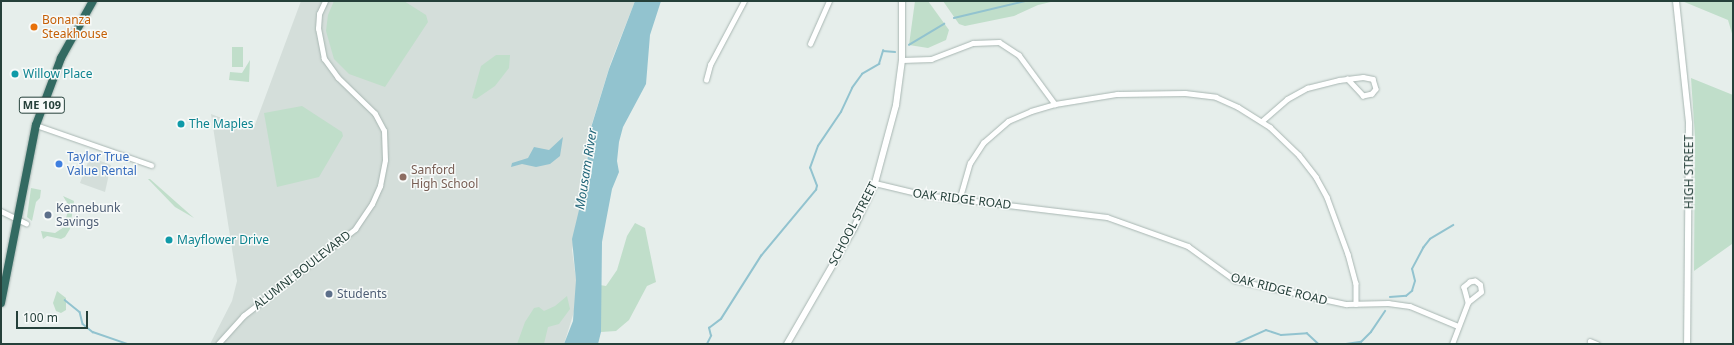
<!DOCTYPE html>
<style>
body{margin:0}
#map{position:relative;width:1734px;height:345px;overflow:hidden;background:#e6eeeb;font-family:"Noto Sans",sans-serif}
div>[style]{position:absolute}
.built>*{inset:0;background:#d4deda}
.green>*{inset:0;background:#c0deca;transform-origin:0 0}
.water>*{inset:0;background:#92c3cf}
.stream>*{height:1.5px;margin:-0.75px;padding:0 0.75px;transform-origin:0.75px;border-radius:0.75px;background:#92c3cf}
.roads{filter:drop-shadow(0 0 1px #a8b6b2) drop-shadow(0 0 1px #a8b6b2)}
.street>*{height:4.5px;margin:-2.25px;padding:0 2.25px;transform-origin:2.25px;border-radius:2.25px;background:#fff}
.secondary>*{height:6px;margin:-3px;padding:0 3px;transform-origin:3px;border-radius:3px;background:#fff}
.highway>*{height:8px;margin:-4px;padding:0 4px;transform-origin:4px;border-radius:4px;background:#336a62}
.dots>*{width:11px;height:11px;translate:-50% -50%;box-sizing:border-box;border:2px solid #f7faf9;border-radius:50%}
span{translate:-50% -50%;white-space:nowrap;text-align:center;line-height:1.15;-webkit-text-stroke:3px #f7faf9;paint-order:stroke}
.shield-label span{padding:1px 3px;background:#f7faf9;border:1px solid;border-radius:3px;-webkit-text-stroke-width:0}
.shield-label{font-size:11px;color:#25403a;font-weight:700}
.food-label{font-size:12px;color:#c56008}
.left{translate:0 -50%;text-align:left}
.culture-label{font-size:12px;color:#0d838f}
.shop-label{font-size:12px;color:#366cbe}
.education-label{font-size:12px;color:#785e54}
.street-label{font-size:12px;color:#25403a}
.service-label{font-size:12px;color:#4e5e75}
.water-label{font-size:13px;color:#226679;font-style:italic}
.frame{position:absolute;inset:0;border:2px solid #25403a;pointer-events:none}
.scale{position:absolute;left:16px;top:311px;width:72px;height:18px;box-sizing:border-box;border:2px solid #25403a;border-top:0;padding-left:5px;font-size:12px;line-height:14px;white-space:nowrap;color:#25403a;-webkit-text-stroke:3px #f7faf9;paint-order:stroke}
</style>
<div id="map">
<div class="built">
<i style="clip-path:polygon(301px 1px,635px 1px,611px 62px,589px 133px,584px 190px,572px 250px,577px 286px,577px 302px,564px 344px,210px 344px,232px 301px,237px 281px,211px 114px,253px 130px)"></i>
<i style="clip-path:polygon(90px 157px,111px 165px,105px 192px,80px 183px)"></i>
</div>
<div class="green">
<i style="clip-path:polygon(334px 1px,404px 1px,426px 15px,428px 22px,385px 87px,349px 74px,334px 59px,326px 31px,328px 15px)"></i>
<i style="clip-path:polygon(915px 1px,928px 1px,949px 30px,946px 40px,928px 48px,909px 45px)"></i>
<i style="clip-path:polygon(943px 1px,1055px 1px,1038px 5px,1014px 16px,965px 26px,959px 24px)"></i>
<i style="clip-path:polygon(1682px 1px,1733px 1px,1733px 37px,1728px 20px)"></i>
<i style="left:232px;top:47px;width:11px;height:20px"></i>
<i style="clip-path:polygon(496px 55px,510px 55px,509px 68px,495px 86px,476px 99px,472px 98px,481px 66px)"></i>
<i style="clip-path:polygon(250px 60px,249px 82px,229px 80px,230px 72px,242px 73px)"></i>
<i style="clip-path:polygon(1691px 78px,1733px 95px,1733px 250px,1732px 244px,1694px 271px,1695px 137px)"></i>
<i style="clip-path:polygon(302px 106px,342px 132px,343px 136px,319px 177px,277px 187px,264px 113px)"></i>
<i style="clip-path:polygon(148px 179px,150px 179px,194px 218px,175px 207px)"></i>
<i style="clip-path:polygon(31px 188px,41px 190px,40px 198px,36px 202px,32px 221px,27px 217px)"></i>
<i style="clip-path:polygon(63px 196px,74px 201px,70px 229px,65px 237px,61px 239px,47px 236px,43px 239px,41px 231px,55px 233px,64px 227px,69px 206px)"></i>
<i style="clip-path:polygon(635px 223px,645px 228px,656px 282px,647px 286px,629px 320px,616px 331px,601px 332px,600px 285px,606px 286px,617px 270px,627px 236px)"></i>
<i style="clip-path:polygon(57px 291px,66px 298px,66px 310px,61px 313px,56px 311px,53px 303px)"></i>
<i style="clip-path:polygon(567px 296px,570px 309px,559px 324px,548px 327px,544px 344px,517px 344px,525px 322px,534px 308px,539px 307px,544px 311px,555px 306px)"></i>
</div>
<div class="water">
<i style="clip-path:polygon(635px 1px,661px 1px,650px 35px,646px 84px,623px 127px,619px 142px,617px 161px,619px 172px,612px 189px,602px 242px,601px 332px,598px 344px,564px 344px,573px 321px,576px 280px,572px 239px,585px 185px,590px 131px,609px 69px)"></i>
<i style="clip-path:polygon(563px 137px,560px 156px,550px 164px,536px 167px,522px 164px,511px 167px,512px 163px,528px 158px,534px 147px,549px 150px)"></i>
</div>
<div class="stream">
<i style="left:954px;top:18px;width:74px;rotate:-13.3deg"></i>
<i style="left:909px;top:45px;width:41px;rotate:-31deg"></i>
<i style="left:1390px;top:297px;width:16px;rotate:-4deg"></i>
<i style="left:1406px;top:296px;width:8px;rotate:-40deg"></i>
<i style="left:1412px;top:291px;width:10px;rotate:-73deg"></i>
<i style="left:1415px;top:281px;width:12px;rotate:-104deg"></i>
<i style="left:1412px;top:269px;width:24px;rotate:-62deg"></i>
<i style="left:1423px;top:248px;width:11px;rotate:-52deg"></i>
<i style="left:1430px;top:239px;width:27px;rotate:-31deg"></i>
<i style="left:65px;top:300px;width:19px;rotate:39deg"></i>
<i style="left:80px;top:312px;width:12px;rotate:76deg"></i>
<i style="left:83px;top:324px;width:13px;rotate:39deg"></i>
<i style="left:93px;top:332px;width:36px;rotate:19deg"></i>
<i style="left:707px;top:344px;width:9px;rotate:-63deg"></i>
<i style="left:711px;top:336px;width:8px;rotate:-104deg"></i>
<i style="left:709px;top:328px;width:15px;rotate:-37deg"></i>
<i style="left:721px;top:319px;width:75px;rotate:-57.6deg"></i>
<i style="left:761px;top:256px;width:86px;rotate:-50.2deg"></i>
<i style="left:816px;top:190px;width:4px;rotate:-76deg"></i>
<i style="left:817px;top:186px;width:19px;rotate:-111deg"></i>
<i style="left:810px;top:168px;width:23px;rotate:-70deg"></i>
<i style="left:818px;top:146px;width:41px;rotate:-55.9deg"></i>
<i style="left:841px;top:112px;width:26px;rotate:-65deg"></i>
<i style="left:852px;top:88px;width:17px;rotate:-54deg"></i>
<i style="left:862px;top:74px;width:20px;rotate:-30deg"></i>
<i style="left:879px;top:64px;width:14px;rotate:-73deg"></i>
<i style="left:883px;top:51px;width:12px;rotate:5deg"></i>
<i style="left:1235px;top:344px;width:34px;rotate:-24deg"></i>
<i style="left:1266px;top:330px;width:16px;rotate:18deg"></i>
<i style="left:1281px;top:335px;width:26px;rotate:-4deg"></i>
<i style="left:1307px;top:333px;width:16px;rotate:43deg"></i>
<i style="left:1346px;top:344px;width:15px;rotate:-8deg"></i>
<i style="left:1361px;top:342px;width:14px;rotate:-45deg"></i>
<i style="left:1371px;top:332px;width:25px;rotate:-56deg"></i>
</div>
<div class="roads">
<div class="street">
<i style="left:810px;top:44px;width:47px;rotate:-66.2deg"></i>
<i style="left:902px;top:60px;width:29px;rotate:-2deg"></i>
<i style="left:931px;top:59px;width:45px;rotate:-20.9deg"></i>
<i style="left:973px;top:43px;width:26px;rotate:-2deg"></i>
<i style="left:999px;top:42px;width:24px;rotate:33deg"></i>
<i style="left:1019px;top:55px;width:61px;rotate:53.7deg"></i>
<i style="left:706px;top:80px;width:16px;rotate:-75deg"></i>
<i style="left:710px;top:65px;width:72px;rotate:-62deg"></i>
<i style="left:1262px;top:121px;width:33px;rotate:-41deg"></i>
<i style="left:1287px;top:99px;width:23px;rotate:-29deg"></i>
<i style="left:1307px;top:88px;width:33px;rotate:-14deg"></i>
<i style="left:1339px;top:80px;width:24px;rotate:-7deg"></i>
<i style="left:1363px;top:77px;width:10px;rotate:11deg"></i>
<i style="left:1373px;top:79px;width:10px;rotate:73deg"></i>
<i style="left:1376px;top:89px;width:6px;rotate:129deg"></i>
<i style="left:1372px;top:94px;width:9px;rotate:167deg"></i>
<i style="left:1363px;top:96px;width:23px;rotate:-133deg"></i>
<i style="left:36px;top:125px;width:122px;rotate:19.2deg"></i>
<i style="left:875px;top:183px;width:51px;rotate:13.5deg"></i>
<i style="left:925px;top:195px;width:183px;rotate:6.9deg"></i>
<i style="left:1107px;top:217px;width:86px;rotate:19.7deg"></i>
<i style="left:1188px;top:246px;width:58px;rotate:35.9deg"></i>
<i style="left:1235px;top:280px;width:114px;rotate:12.2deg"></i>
<i style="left:1346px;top:304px;width:42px;rotate:-1.4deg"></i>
<i style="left:1388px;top:303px;width:22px;rotate:8deg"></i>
<i style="left:1410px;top:306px;width:52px;rotate:22.6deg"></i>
<i style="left:960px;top:197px;width:35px;rotate:-74deg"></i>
<i style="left:970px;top:163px;width:24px;rotate:-57deg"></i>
<i style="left:983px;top:143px;width:33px;rotate:-41deg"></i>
<i style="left:1008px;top:121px;width:25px;rotate:-23deg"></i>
<i style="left:1031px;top:111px;width:25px;rotate:-16deg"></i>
<i style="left:1055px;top:104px;width:63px;rotate:-9.2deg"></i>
<i style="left:1117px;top:94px;width:68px;rotate:-0.8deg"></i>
<i style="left:1185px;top:93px;width:31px;rotate:7deg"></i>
<i style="left:1216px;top:97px;width:24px;rotate:24deg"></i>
<i style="left:1238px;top:107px;width:38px;rotate:32deg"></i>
<i style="left:1270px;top:127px;width:40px;rotate:44deg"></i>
<i style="left:1299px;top:155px;width:28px;rotate:52deg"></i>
<i style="left:1316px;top:177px;width:23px;rotate:61deg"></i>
<i style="left:1327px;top:197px;width:61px;rotate:69.8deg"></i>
<i style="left:1348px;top:254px;width:30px;rotate:75deg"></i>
<i style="left:1356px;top:283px;width:21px;rotate:90deg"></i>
<i style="left:1px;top:211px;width:28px;rotate:26deg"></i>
<i style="left:1590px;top:341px;width:8px;rotate:23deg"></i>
<i style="left:218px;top:344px;width:38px;rotate:-48deg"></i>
<i style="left:243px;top:316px;width:142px;rotate:-37.8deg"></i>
<i style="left:355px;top:229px;width:30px;rotate:-56deg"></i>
<i style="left:372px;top:204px;width:20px;rotate:-66deg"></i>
<i style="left:380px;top:186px;width:26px;rotate:-79deg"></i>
<i style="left:385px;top:160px;width:29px;rotate:-92deg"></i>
<i style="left:384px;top:131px;width:19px;rotate:-118deg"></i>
<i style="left:375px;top:114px;width:52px;rotate:-135.8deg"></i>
<i style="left:338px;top:78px;width:24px;rotate:-126deg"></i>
<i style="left:324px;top:59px;width:31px;rotate:-101deg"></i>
<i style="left:318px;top:29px;width:15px;rotate:-86deg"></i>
<i style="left:319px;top:14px;width:14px;rotate:-65deg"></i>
<i style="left:1452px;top:344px;width:45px;rotate:-69.1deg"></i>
<i style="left:1468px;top:302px;width:16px;rotate:-38deg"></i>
<i style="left:1481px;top:292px;width:7px;rotate:-98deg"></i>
<i style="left:1480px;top:285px;width:6px;rotate:-141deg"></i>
<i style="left:1475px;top:281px;width:5px;rotate:169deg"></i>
<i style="left:1470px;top:282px;width:8px;rotate:140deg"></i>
<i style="left:1464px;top:287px;width:16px;rotate:75deg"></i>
</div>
<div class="secondary">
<i style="left:1676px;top:1px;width:123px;rotate:83.9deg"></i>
<i style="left:1689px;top:123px;width:221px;rotate:90.5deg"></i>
<i style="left:787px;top:344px;width:134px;rotate:-60deg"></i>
<i style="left:854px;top:228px;width:50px;rotate:-65deg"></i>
<i style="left:875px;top:183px;width:81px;rotate:-74.9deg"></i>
<i style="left:896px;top:105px;width:45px;rotate:-82.4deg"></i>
<i style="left:902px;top:60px;width:59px;rotate:-90deg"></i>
</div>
<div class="highway">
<i style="left:1px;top:303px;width:181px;rotate:-78.9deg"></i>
<i style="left:36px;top:125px;width:72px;rotate:-69.5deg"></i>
<i style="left:61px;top:58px;width:65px;rotate:-60.7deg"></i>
</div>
</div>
<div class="dots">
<i style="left:34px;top:27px;background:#e8710a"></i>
<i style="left:15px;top:74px;background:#0f9aa8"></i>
<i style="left:181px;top:124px;background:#0f9aa8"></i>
<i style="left:59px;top:164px;background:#3f7fe0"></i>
<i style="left:403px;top:177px;background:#8d6e63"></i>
<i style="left:48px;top:215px;background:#5c6f8a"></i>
<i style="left:169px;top:240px;background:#0f9aa8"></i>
<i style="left:329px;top:294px;background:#5c6f8a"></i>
</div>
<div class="shield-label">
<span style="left:42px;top:105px">ME 109</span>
</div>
<div class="food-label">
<span class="left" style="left:42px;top:27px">Bonanza<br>Steakhouse</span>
</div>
<div class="culture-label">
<span class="left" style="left:23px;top:74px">Willow Place</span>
<span class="left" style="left:189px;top:124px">The Maples</span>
<span class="left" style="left:177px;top:240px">Mayflower Drive</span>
</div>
<div class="shop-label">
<span class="left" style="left:67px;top:164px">Taylor True<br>Value Rental</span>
</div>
<div class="education-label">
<span class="left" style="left:411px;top:177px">Sanford<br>High School</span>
</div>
<div class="street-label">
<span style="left:1689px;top:172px;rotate:-90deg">HIGH STREET</span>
<span style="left:962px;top:199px;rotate:7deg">OAK RIDGE ROAD</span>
<span style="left:853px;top:224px;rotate:-63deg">SCHOOL STREET</span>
<span style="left:302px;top:270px;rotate:-38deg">ALUMNI BOULEVARD</span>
<span style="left:1279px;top:289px;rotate:14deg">OAK RIDGE ROAD</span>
</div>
<div class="service-label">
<span class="left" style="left:56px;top:215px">Kennebunk<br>Savings</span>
<span class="left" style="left:337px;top:294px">Students</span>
</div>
<div class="water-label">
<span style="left:586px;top:169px;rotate:-81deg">Mousam River</span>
</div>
<div class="frame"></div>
<div class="scale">100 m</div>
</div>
